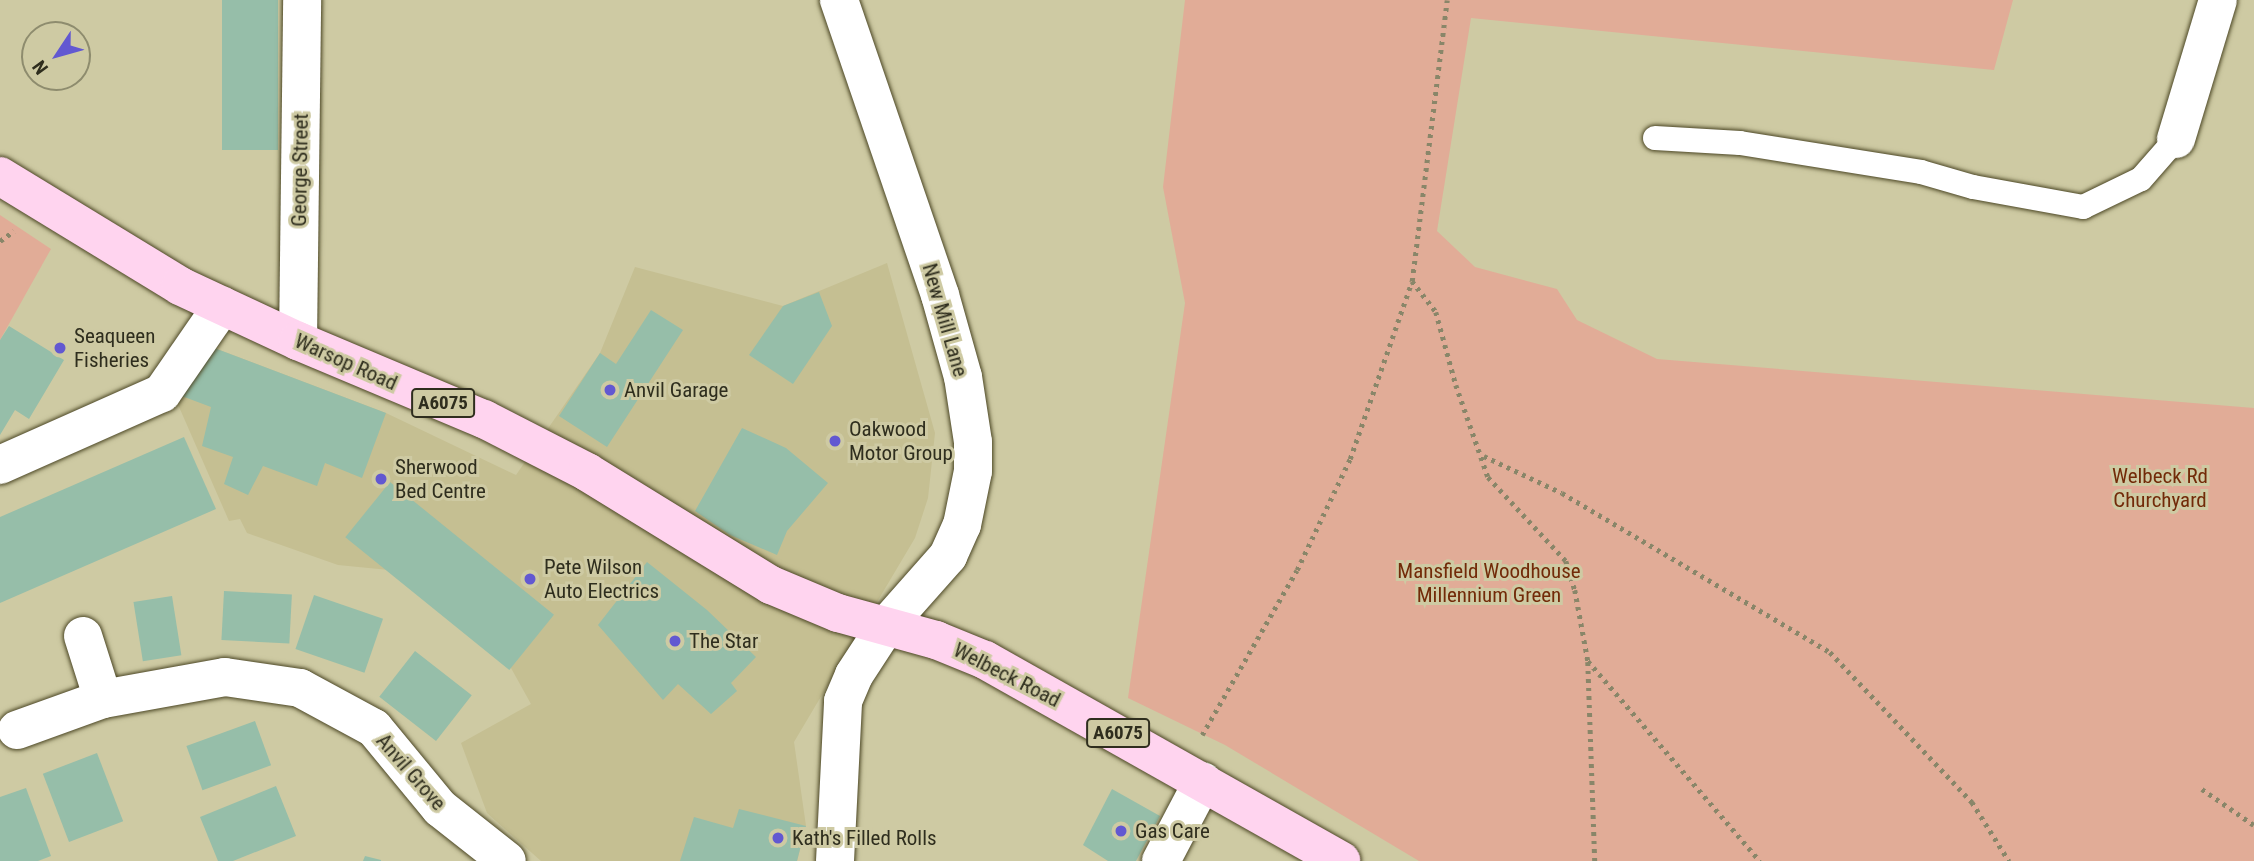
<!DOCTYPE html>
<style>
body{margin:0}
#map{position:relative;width:2254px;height:861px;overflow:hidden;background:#cecaa3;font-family:"Roboto Condensed",sans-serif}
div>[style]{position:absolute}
.built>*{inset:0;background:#c5bf92}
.green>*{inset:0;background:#e1ac97}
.building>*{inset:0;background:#96bea9;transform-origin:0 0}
.path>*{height:4.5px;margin-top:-2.25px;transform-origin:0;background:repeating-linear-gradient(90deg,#898669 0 3.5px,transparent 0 8.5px)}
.roads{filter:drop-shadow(0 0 2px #4c4725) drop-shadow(0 0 2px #4c4725)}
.lane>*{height:24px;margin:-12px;padding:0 12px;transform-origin:12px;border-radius:12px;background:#fff}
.street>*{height:38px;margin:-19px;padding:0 19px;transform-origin:19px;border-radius:19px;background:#fff}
.secondary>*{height:38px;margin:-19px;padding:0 19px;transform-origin:19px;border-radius:19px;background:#fff}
.primary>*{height:38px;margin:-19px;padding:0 19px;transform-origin:19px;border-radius:19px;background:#ffd4ef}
.dots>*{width:19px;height:19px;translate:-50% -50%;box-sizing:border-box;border:4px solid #cecaa3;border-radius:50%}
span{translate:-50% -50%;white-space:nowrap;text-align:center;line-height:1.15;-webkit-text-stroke:6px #cecaa3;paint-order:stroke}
.shield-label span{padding:2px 5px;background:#cecaa3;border:2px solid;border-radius:5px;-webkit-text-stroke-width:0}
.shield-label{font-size:19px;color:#2f2e1e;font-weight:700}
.street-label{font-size:21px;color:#2f2e1e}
.poi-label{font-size:21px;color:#2f2e1e}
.left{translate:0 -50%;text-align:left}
.park-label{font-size:21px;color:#722a08}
.north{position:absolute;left:21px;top:21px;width:70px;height:70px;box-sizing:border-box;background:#cecaa3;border:2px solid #8e8c6e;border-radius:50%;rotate:234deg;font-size:19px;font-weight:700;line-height:28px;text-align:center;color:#2f2e1e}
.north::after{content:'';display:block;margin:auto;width:24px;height:32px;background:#6258d1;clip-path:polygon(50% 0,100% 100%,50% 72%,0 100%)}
</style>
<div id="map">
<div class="built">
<i style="clip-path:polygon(887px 263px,935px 433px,928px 498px,915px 538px,794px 742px,806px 826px,797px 861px,541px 861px,487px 813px,461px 743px,531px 704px,511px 668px,389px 570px,338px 565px,247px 533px,240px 519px,229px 521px,176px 400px,209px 346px,386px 413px,516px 475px,600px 353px,635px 267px,783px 306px)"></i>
</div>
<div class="green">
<i style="clip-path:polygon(1185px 0,2013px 0,1994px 70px,1471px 18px,1437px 231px,1475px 267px,1557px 289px,1577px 320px,1657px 359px,2254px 408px,2254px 861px,1419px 861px,1225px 745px,1128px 698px,1185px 303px,1163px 187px)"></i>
<i style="clip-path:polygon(0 215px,51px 249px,0 340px)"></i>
</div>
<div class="building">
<i style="left:222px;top:0;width:56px;height:150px"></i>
<i style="clip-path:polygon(819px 292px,832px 326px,793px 384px,749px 355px,783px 306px)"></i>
<i style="clip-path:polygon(651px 310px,683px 330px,607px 447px,559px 416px,600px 353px,616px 364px)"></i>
<i style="clip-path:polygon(9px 326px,64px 360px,29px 419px,15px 410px,0 435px,0 340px)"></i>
<i style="clip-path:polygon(209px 346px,386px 413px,362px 478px,325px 463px,317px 486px,263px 466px,248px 495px,224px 484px,233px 457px,202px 446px,211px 407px,179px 395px)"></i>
<i style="clip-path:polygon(742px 428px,786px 448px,828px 483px,787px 531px,777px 555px,730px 535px,695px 511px)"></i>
<i style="clip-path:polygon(184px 437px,216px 509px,0 603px,0 517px)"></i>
<i style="left:390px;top:482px;width:211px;height:71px;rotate:39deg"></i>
<i style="clip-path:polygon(647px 562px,707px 610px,756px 657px,731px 683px,737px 691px,711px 714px,678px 684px,663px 700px,598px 625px)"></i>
<i style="left:224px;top:591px;width:68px;height:49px;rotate:3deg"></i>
<i style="left:314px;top:595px;width:73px;height:57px;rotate:19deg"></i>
<i style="left:172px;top:596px;width:60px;height:39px;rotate:81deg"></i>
<i style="left:415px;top:651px;width:72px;height:58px;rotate:38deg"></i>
<i style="left:255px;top:721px;width:47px;height:73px;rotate:70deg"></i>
<i style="left:97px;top:753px;width:73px;height:58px;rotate:69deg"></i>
<i style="clip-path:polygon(276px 786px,296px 836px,233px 861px,218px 861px,200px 817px)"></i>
<i style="clip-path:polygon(26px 788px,51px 856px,38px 861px,0 861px,0 797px)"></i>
<i style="clip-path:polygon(1112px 789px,1160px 816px,1136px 861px,1108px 861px,1083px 845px)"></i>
<i style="clip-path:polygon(739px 809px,806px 826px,797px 861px,680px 861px,694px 817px,733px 828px)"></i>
<i style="clip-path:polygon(365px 856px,381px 860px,381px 861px,363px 861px)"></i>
</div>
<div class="path">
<i style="left:0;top:241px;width:17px;rotate:-36deg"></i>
<i style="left:1412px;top:281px;width:39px;rotate:52deg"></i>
<i style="left:1436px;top:312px;width:76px;rotate:74.7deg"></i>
<i style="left:1456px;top:385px;width:97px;rotate:70.8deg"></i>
<i style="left:1488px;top:477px;width:115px;rotate:47.1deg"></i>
<i style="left:1566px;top:561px;width:30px;rotate:73deg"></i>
<i style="left:1575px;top:590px;width:72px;rotate:79.6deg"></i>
<i style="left:1588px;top:661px;width:264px;rotate:49.3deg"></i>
<i style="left:1484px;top:456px;width:86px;rotate:25.4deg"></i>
<i style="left:1562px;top:493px;width:312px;rotate:30.7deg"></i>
<i style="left:1830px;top:652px;width:207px;rotate:46.6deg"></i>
<i style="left:1972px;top:802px;width:70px;rotate:57.9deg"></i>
<i style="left:1588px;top:662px;width:199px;rotate:88deg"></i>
<i style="left:1202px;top:735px;width:190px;rotate:-60.1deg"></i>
<i style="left:1297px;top:570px;width:123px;rotate:-64.5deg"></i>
<i style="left:1350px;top:459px;width:188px;rotate:-70.8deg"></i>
<i style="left:1412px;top:281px;width:283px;rotate:-82.9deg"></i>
<i style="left:2202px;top:789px;width:63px;rotate:34.7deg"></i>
</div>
<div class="roads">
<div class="lane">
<i style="left:1655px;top:138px;width:85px;rotate:3.4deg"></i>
<i style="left:1740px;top:143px;width:183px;rotate:9.1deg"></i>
<i style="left:1921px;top:172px;width:54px;rotate:16.1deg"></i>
<i style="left:1973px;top:187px;width:112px;rotate:10.3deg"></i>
<i style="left:2083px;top:207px;width:64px;rotate:-25.8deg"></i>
<i style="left:2141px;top:179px;width:53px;rotate:-48.8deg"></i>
</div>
<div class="street">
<i style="left:2176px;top:139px;width:145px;rotate:-73.2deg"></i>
<i style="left:298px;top:341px;width:341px;rotate:-89.3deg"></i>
<i style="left:0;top:465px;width:177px;rotate:-24deg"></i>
<i style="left:162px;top:393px;width:106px;rotate:-55.4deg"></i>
<i style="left:83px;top:636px;width:66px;rotate:72.4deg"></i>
<i style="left:17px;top:730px;width:91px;rotate:-19.8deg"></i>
<i style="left:103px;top:699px;width:124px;rotate:-10.2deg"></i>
<i style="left:225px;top:677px;width:76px;rotate:8.3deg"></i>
<i style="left:300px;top:688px;width:84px;rotate:28.4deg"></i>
<i style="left:374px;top:728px;width:104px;rotate:50.5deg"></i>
<i style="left:440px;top:808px;width:85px;rotate:38.3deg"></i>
<i style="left:1161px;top:861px;width:90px;rotate:-62.3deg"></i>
</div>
<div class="secondary">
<i style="left:835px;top:861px;width:160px;rotate:-87.1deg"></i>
<i style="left:843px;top:701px;width:28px;rotate:-67deg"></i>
<i style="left:854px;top:675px;width:59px;rotate:-56.9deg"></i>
<i style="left:886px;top:626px;width:94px;rotate:-48.5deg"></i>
<i style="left:948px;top:556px;width:34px;rotate:-66deg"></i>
<i style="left:962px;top:525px;width:55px;rotate:-78.5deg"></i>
<i style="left:973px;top:471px;width:29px;rotate:-90deg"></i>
<i style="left:973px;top:442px;width:66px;rotate:-98.7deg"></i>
<i style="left:963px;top:377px;width:85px;rotate:-105.7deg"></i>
<i style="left:940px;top:295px;width:312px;rotate:-108.9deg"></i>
</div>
<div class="primary">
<i style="left:0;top:176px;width:211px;rotate:31.4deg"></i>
<i style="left:180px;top:286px;width:130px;rotate:25deg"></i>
<i style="left:298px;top:341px;width:202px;rotate:22.8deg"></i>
<i style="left:484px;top:419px;width:116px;rotate:27.2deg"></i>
<i style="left:587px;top:472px;width:216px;rotate:31.6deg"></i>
<i style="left:771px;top:585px;width:73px;rotate:22.7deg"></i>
<i style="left:838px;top:613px;width:102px;rotate:15.4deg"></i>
<i style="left:936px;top:640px;width:53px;rotate:22.2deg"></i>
<i style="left:985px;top:660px;width:409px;rotate:29.4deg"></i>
</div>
</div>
<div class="dots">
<i style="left:60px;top:348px;background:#6258d1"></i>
<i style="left:610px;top:390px;background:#6258d1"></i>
<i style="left:835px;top:441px;background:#6258d1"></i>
<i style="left:381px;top:479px;background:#6258d1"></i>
<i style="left:530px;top:579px;background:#6258d1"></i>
<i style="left:675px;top:641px;background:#6258d1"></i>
<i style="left:1121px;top:831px;background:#6258d1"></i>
<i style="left:778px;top:838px;background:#6258d1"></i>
</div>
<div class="shield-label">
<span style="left:443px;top:403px">A6075</span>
<span style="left:1118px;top:733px">A6075</span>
</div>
<div class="street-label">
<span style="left:300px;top:170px;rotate:-89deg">George Street</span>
<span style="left:945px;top:320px;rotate:74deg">New Mill Lane</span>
<span style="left:346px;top:362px;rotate:24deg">Warsop Road</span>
<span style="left:1007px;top:675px;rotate:27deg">Welbeck Road</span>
<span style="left:411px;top:772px;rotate:49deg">Anvil Grove</span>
</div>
<div class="poi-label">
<span class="left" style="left:74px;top:348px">Seaqueen<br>Fisheries</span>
<span class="left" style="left:624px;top:390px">Anvil Garage</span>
<span class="left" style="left:849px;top:441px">Oakwood<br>Motor Group</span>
<span class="left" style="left:395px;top:479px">Sherwood<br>Bed Centre</span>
<span class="left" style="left:544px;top:579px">Pete Wilson<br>Auto Electrics</span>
<span class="left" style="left:689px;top:641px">The Star</span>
<span class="left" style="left:1135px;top:831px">Gas Care</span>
<span class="left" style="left:792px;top:838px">Kath's Filled Rolls</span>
</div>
<div class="park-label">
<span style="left:2160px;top:488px">Welbeck Rd<br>Churchyard</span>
<span style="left:1489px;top:583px">Mansfield Woodhouse<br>Millennium Green</span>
</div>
<div class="north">N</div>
</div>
